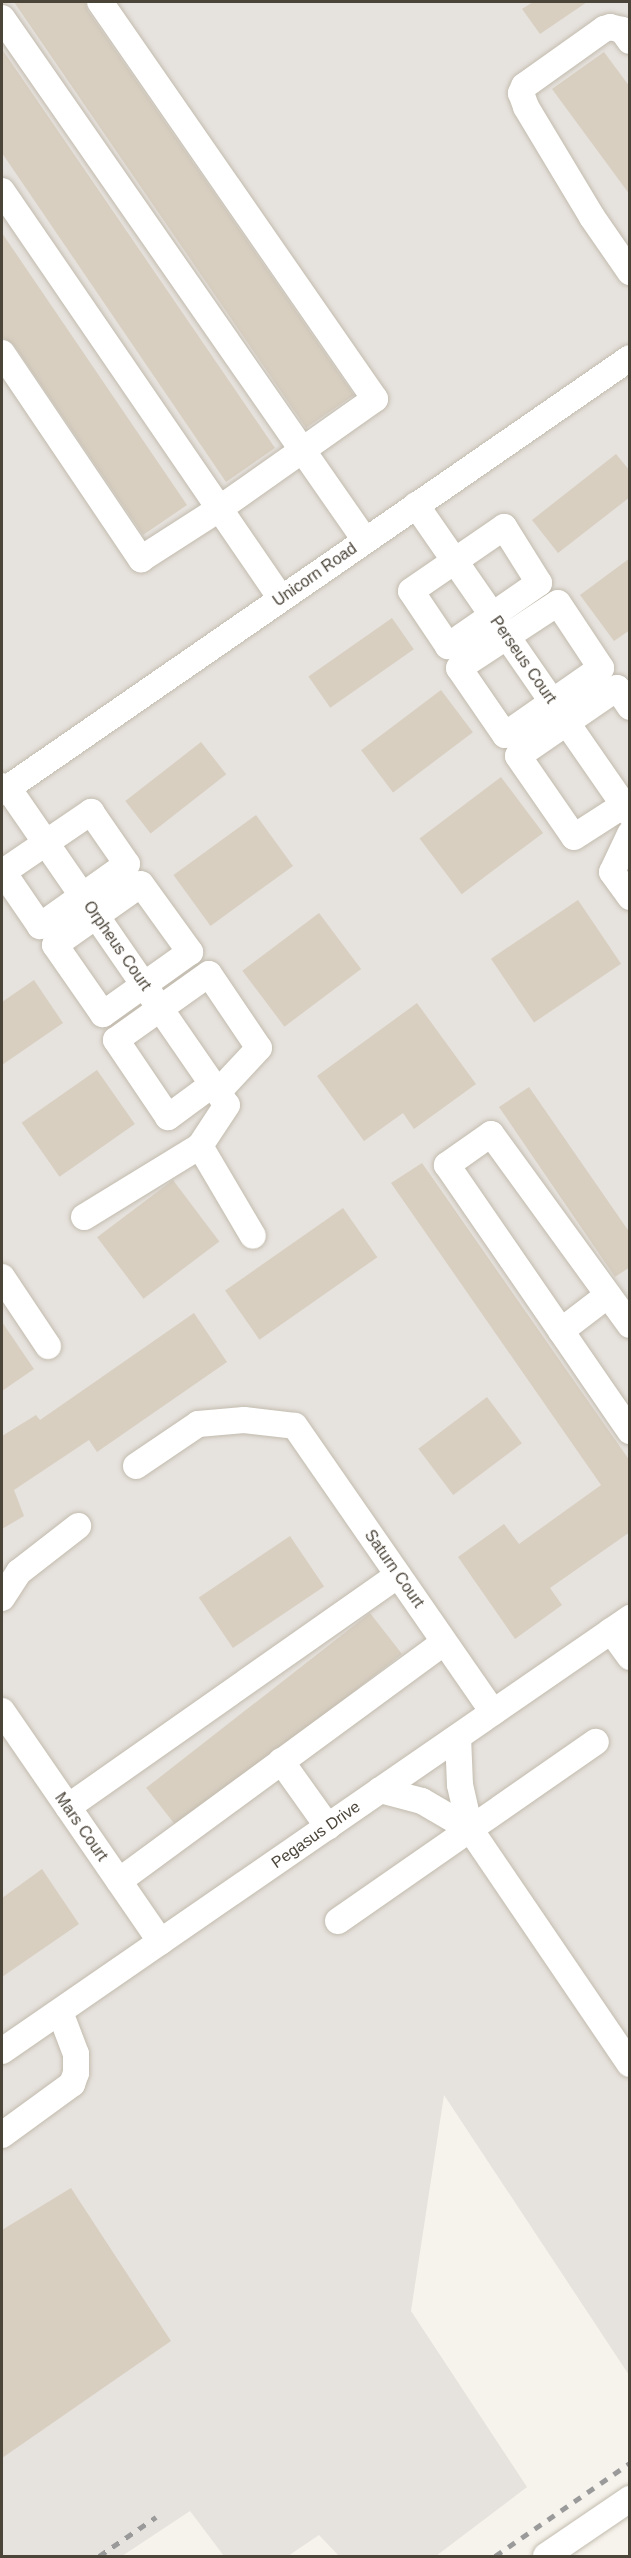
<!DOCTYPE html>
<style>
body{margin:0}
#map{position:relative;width:631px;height:2558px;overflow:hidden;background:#f6f3ec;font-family:Arial,sans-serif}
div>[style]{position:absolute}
.industrial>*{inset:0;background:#e6e2dd}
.building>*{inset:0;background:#d8cfc1;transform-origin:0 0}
.roads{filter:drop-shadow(0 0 2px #c2bbae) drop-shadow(0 0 2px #c2bbae)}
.minor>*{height:26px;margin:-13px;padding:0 13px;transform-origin:13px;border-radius:13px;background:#fff}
.rail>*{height:4.5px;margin-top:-2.25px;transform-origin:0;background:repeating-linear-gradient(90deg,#9a9a9a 0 8px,transparent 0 16px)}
span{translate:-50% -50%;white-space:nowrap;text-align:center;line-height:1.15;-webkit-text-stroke:4.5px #fff;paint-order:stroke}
.street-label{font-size:16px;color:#4b4439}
.frame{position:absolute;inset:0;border:3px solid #4b4439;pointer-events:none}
</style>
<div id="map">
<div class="industrial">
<i style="clip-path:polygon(2px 2px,629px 2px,629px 2375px,444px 2095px,411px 2311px,527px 2487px,436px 2556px,339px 2556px,319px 2535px,288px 2556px,224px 2556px,190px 2511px,122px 2556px,2px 2556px)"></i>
</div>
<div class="building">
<i style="clip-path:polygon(14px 2px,85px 2px,88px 11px,354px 395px,306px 428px)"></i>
<i style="clip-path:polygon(533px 2px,587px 2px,540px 34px,522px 9px)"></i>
<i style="clip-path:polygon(2px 49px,275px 448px,226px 482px,2px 153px)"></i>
<i style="clip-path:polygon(604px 52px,630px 87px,630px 195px,552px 89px)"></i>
<i style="clip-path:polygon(2px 233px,187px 505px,143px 535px,14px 345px,2px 337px)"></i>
<i style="clip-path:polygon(616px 454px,630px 471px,630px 497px,558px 553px,532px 520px)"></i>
<i style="clip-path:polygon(630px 558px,630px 630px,614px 641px,580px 595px)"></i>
<i style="left:392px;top:618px;width:38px;height:102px;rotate:55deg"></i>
<i style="left:441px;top:690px;width:53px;height:100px;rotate:53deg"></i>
<i style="left:201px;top:742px;width:41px;height:96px;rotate:52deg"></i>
<i style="left:501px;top:777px;width:70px;height:102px;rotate:53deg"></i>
<i style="left:256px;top:815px;width:63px;height:102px;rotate:54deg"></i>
<i style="left:578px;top:900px;width:77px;height:105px;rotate:56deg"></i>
<i style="left:319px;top:913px;width:70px;height:96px;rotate:53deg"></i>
<i style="clip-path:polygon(34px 980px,63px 1023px,2px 1065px,2px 1002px)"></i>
<i style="clip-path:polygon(417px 1003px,476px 1084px,414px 1129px,403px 1113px,364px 1141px,317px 1076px)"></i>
<i style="left:97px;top:1070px;width:66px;height:92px;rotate:55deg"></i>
<i style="clip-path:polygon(529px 1087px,630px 1233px,630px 1267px,615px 1277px,499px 1107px)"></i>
<i style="clip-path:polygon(422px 1163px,630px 1461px,630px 1532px,550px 1588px,562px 1605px,515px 1639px,458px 1557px,504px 1524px,519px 1544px,601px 1485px,391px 1183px)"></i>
<i style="left:173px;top:1180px;width:77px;height:95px;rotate:53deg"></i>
<i style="left:343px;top:1208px;width:60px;height:144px;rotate:55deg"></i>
<i style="clip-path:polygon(194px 1313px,227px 1362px,97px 1452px,89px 1440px,14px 1490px,24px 1516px,2px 1529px,2px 1436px,36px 1415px,40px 1420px)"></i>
<i style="clip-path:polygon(2px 1322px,34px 1369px,2px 1391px)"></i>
<i style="left:487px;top:1397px;width:58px;height:86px;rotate:53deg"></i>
<i style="left:290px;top:1536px;width:61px;height:110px;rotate:56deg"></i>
<i style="left:370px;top:1613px;width:52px;height:284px;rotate:52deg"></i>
<i style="clip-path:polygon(42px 1869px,79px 1924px,2px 1977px,2px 1898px)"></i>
<i style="clip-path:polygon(71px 2188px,171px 2341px,2px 2458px,2px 2230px)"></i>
</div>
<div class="roads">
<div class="minor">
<i style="left:2px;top:18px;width:636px;rotate:55.19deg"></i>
<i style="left:630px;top:41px;width:14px;rotate:-126deg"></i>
<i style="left:622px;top:30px;width:12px;rotate:-166deg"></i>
<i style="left:610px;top:27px;width:6px;rotate:162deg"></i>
<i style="left:604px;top:29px;width:98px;rotate:144.5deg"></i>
<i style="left:524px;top:86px;width:8px;rotate:113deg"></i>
<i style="left:521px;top:93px;width:15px;rotate:70deg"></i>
<i style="left:526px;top:107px;width:128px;rotate:59deg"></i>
<i style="left:592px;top:217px;width:67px;rotate:55.4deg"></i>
<i style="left:2px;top:191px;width:494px;rotate:55.6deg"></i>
<i style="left:2px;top:353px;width:249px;rotate:56deg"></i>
<i style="left:141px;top:559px;width:93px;rotate:-32.7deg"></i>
<i style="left:219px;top:509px;width:191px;rotate:-35.2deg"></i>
<i style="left:375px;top:399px;width:483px;rotate:-124.7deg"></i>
<i style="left:416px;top:505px;width:376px;rotate:55.3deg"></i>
<i style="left:504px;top:527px;width:66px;rotate:58deg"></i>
<i style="left:539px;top:583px;width:111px;rotate:145.3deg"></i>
<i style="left:448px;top:646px;width:66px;rotate:-123.9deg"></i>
<i style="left:411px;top:591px;width:113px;rotate:-34.5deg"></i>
<i style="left:558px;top:603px;width:78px;rotate:56.5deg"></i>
<i style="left:601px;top:668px;width:117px;rotate:145.1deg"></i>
<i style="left:505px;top:735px;width:81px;rotate:-124.5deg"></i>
<i style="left:459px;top:668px;width:118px;rotate:-33.3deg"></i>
<i style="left:630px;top:707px;width:23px;rotate:-124deg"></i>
<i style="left:617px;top:688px;width:120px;rotate:145.5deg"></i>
<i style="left:518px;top:756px;width:98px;rotate:55.3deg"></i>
<i style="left:574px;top:837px;width:67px;rotate:-32.7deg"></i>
<i style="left:2px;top:786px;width:6px;rotate:18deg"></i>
<i style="left:8px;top:788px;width:385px;rotate:55.4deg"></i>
<i style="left:227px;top:1105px;width:49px;rotate:123.4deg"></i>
<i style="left:200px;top:1146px;width:136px;rotate:148.5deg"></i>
<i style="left:2px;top:792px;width:763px;rotate:-34.65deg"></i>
<i style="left:91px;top:812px;width:63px;rotate:55.3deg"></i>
<i style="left:127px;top:864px;width:107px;rotate:144.5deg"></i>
<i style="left:40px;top:926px;width:65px;rotate:-124.4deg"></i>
<i style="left:3px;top:872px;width:107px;rotate:-34.3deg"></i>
<i style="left:630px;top:834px;width:42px;rotate:115.3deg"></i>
<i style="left:612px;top:872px;width:31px;rotate:54deg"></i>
<i style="left:141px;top:884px;width:84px;rotate:54.2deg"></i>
<i style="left:190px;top:952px;width:107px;rotate:144.5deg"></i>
<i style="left:103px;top:1014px;width:84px;rotate:-124.8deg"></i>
<i style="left:55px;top:945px;width:105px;rotate:-35.3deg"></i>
<i style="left:213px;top:1084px;width:56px;rotate:143.7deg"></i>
<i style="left:168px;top:1117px;width:93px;rotate:-124deg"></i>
<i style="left:116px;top:1040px;width:114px;rotate:-35.4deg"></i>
<i style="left:209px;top:974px;width:89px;rotate:56deg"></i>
<i style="left:259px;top:1048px;width:60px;rotate:133deg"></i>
<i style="left:200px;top:1146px;width:104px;rotate:59.5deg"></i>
<i style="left:2px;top:1277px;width:83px;rotate:56.3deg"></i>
<i style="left:630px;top:1325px;width:236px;rotate:-126deg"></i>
<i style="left:491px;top:1134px;width:54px;rotate:144.8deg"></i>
<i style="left:447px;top:1165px;width:323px;rotate:55.5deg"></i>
<i style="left:561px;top:1331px;width:59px;rotate:-37.5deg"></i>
<i style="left:136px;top:1466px;width:75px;rotate:-34.1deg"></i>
<i style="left:198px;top:1424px;width:46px;rotate:-5deg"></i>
<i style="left:244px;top:1420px;width:51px;rotate:6.7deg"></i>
<i style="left:295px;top:1426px;width:348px;rotate:55.3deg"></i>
<i style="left:2px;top:1598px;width:31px;rotate:-57deg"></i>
<i style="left:19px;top:1572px;width:75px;rotate:-37.9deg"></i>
<i style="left:611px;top:1631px;width:32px;rotate:54deg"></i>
<i style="left:2px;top:1711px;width:280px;rotate:55.5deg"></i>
<i style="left:458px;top:1737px;width:48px;rotate:87.6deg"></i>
<i style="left:460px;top:1785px;width:45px;rotate:77.2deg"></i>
<i style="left:470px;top:1829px;width:284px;rotate:55.8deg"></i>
<i style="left:281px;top:1761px;width:81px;rotate:54.5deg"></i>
<i style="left:380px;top:1790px;width:43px;rotate:14.7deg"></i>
<i style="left:422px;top:1801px;width:56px;rotate:30.3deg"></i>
<i style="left:68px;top:1807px;width:403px;rotate:-35.1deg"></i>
<i style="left:119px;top:1881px;width:403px;rotate:-36.3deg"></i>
<i style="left:338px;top:1921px;width:314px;rotate:-34.8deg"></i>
<i style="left:2px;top:2051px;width:763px;rotate:-34.59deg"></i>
<i style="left:2px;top:2135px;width:87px;rotate:-36.1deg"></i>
<i style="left:72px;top:2084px;width:12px;rotate:-70deg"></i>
<i style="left:76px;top:2073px;width:19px;rotate:-90deg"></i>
<i style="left:76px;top:2054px;width:45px;rotate:-110.9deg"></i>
<i style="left:546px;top:2556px;width:102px;rotate:-34.2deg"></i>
</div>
</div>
<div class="rail">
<i style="left:99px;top:2556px;width:69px;rotate:-34.4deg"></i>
<i style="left:495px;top:2556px;width:164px;rotate:-34.6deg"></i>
</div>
<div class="street-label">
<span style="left:315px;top:575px;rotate:-35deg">Unicorn Road</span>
<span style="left:523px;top:660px;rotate:55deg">Perseus Court</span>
<span style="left:117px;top:946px;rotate:55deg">Orpheus Court</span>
<span style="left:394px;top:1569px;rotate:55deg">Saturn Court</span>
<span style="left:81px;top:1827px;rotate:55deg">Mars Court</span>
<span style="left:316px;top:1835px;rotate:-35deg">Pegasus Drive</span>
</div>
<div class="frame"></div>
</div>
